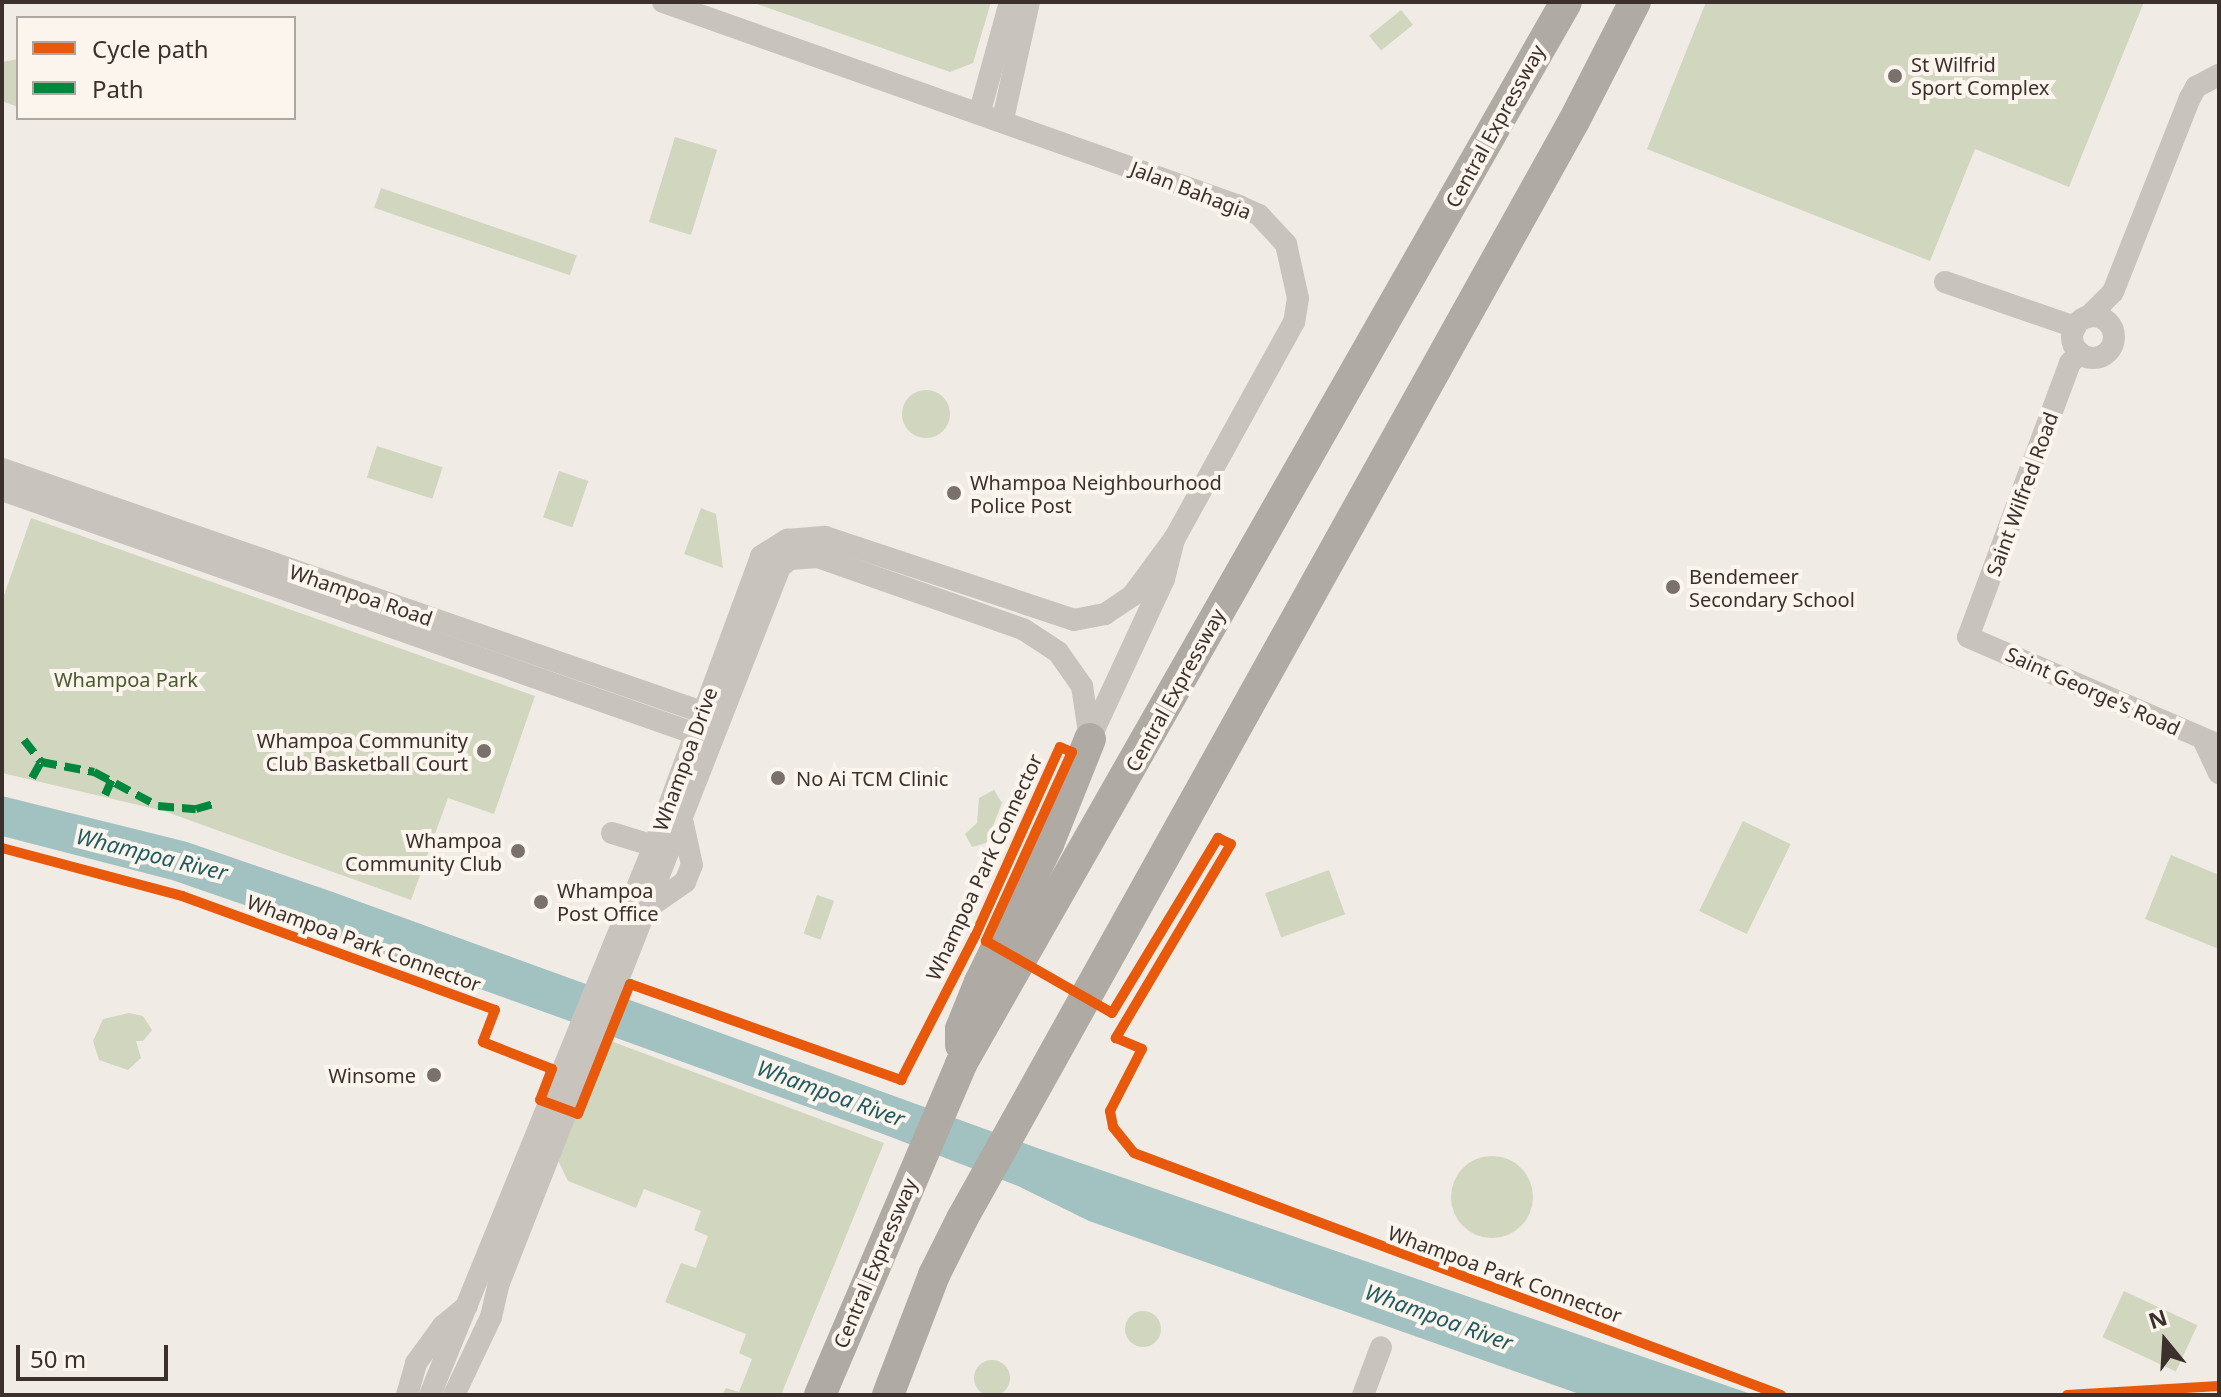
<!DOCTYPE html>
<style>
body{margin:0}
#map{position:relative;width:2221px;height:1397px;overflow:hidden;background:#f0ebe5;font-family:"Noto Sans",sans-serif}
div>[style]{position:absolute}
.green>*{inset:0;background:#d1d6bf;transform-origin:0 0}
.round{border-radius:50%}
.water>*{inset:0;background:#a1c2c1}
.minor>*{height:22px;margin:-11px;padding:0 11px;transform-origin:11px;border-radius:11px;background:#c9c3be}
.minor>.ring{margin:-11px;padding:0;box-sizing:content-box;background:none;border:22px solid #c9c3be;border-radius:50%}
.highway>*{height:32px;margin:-16px;padding:0 16px;transform-origin:16px;border-radius:16px;background:#afaaa4}
.quiet>*{height:8px;margin-top:-4px;transform-origin:0;background:repeating-linear-gradient(90deg,#00873e 0 16px,transparent 0 24px)}
.cycleway>*{height:10px;margin:-5px;padding:0 5px;transform-origin:5px;border-radius:5px;background:#e8590c}
.dots>*{width:22px;height:22px;translate:-50% -50%;box-sizing:border-box;border:4px solid #fbf5ee;border-radius:50%}
span{translate:-50% -50%;white-space:nowrap;text-align:center;line-height:1.15;-webkit-text-stroke:8px #fbf5ee;paint-order:stroke}
.poi-label{font-size:20px;color:#3b302b}
.left{translate:0 -50%;text-align:left}
.right{translate:-100% -50%;text-align:right}
.street-label{font-size:20px;color:#3b302b}
.park-label{font-size:20px;color:#4a5a2e}
.water-label{font-size:22px;color:#1f5a5e;font-style:italic}
.frame{position:absolute;inset:0;border:4px solid #3b302b;pointer-events:none}
.legend{position:absolute;left:16px;top:16px;width:280px;height:104px;box-sizing:border-box;background:#fbf5ee;border:2px solid #aea6a0;margin:0;padding:10px 14px;list-style:none;font-size:24px;color:#3b302b}
.legend li{display:flex;align-items:center;gap:16px;height:40px}
.legend b{width:40px;border:2px solid #aea6a0}
.north{position:absolute;left:2125px;top:1301px;width:80px;height:80px;-webkit-text-stroke:6px #fbf5ee;paint-order:stroke;rotate:342deg;font-size:22px;font-weight:700;line-height:32px;text-align:center;color:#3b302b}
.north::after{content:'';display:block;margin:auto;width:28px;height:36px;background:#3b302b;clip-path:polygon(50% 0,100% 100%,50% 72%,0 100%)}
.scale{position:absolute;left:16px;top:1345px;width:152px;height:36px;box-sizing:border-box;border:4px solid #3b302b;border-top:0;padding-left:10px;font-size:24px;line-height:28px;white-space:nowrap;color:#3b302b;-webkit-text-stroke:6px #fbf5ee;paint-order:stroke}
</style>
<div id="map">
<div class="green">
<i style="clip-path:polygon(751px 2px,991px 2px,973px 63px,950px 72px)"></i>
<i style="clip-path:polygon(1706px 2px,2144px 2px,2069px 187px,1975px 149px,1930px 261px,1647px 149px)"></i>
<i style="left:1401px;top:10px;width:19px;height:41px;rotate:51deg"></i>
<i style="clip-path:polygon(18px 59px,18px 107px,2px 101px,2px 62px)"></i>
<i style="left:675px;top:137px;width:44px;height:89px;rotate:17deg"></i>
<i style="left:381px;top:188px;width:207px;height:21px;rotate:19deg"></i>
<i class="round" style="left:902px;top:390px;width:48px;height:48px"></i>
<i style="left:377px;top:446px;width:69px;height:33px;rotate:18deg"></i>
<i style="left:559px;top:471px;width:31px;height:49px;rotate:19deg"></i>
<i style="clip-path:polygon(701px 508px,716px 514px,723px 568px,684px 554px)"></i>
<i style="clip-path:polygon(31px 518px,535px 696px,494px 814px,448px 798px,411px 900px,164px 811px,2px 773px,2px 601px)"></i>
<i style="clip-path:polygon(994px 790px,1002px 803px,986px 843px,972px 847px,965px 834px,977px 823px,979px 798px)"></i>
<i style="left:1743px;top:821px;width:53px;height:100px;rotate:26deg"></i>
<i style="clip-path:polygon(2171px 855px,2219px 875px,2219px 949px,2145px 919px)"></i>
<i style="left:1329px;top:870px;width:47px;height:68px;rotate:70deg"></i>
<i style="left:817px;top:895px;width:18px;height:41px;rotate:19deg"></i>
<i style="clip-path:polygon(129px 1013px,143px 1016px,152px 1030px,143px 1041px,136px 1041px,141px 1058px,128px 1070px,99px 1060px,93px 1041px,103px 1019px)"></i>
<i style="clip-path:polygon(600px 1037px,884px 1143px,781px 1395px,722px 1395px,726px 1388px,739px 1392px,752px 1359px,739px 1353px,746px 1334px,665px 1302px,681px 1263px,696px 1268px,708px 1236px,694px 1230px,701px 1211px,644px 1189px,636px 1208px,568px 1181px,556px 1156px)"></i>
<i class="round" style="left:1451px;top:1156px;width:82px;height:82px"></i>
<i style="left:2124px;top:1291px;width:81px;height:51px;rotate:25deg"></i>
<i class="round" style="left:1125px;top:1311px;width:36px;height:36px"></i>
<i class="round" style="left:974px;top:1360px;width:36px;height:36px"></i>
</div>
<div class="water">
<i style="clip-path:polygon(2px 796px,187px 842px,330px 891px,1040px 1149px,1754px 1395px,1582px 1395px,1089px 1221px,1018px 1186px,883px 1134px,311px 928px,172px 880px,2px 836px)"></i>
</div>
<div class="minor">
<i style="left:663px;top:2px;width:611px;rotate:19.5deg"></i>
<i style="left:1239px;top:206px;width:22px;rotate:24deg"></i>
<i style="left:1259px;top:215px;width:40px;rotate:47deg"></i>
<i style="left:1286px;top:244px;width:55px;rotate:77.5deg"></i>
<i style="left:1298px;top:298px;width:24px;rotate:99deg"></i>
<i style="left:1294px;top:322px;width:248px;rotate:118.9deg"></i>
<i style="left:1174px;top:539px;width:41px;rotate:104deg"></i>
<i style="left:1164px;top:579px;width:171px;rotate:114.9deg"></i>
<i style="left:980px;top:111px;width:113px;rotate:-74.6deg"></i>
<i style="left:1003px;top:119px;width:120px;rotate:-77.5deg"></i>
<i style="left:1945px;top:282px;width:138px;rotate:19.1deg"></i>
<i class="ring" style="left:2072px;top:316px;width:20px;height:20px"></i>
<i style="left:2088px;top:317px;width:35px;rotate:-45deg"></i>
<i style="left:2113px;top:292px;width:209px;rotate:-68.4deg"></i>
<i style="left:2190px;top:98px;width:13px;rotate:-61deg"></i>
<i style="left:2196px;top:87px;width:26px;rotate:-28deg"></i>
<i style="left:2080px;top:353px;width:14px;rotate:135deg"></i>
<i style="left:2070px;top:363px;width:292px;rotate:110.4deg"></i>
<i style="left:1968px;top:637px;width:273px;rotate:23.3deg"></i>
<i style="left:2px;top:469px;width:756px;rotate:19.15deg"></i>
<i style="left:2px;top:490px;width:751px;rotate:19.38deg"></i>
<i style="left:2203px;top:739px;width:38px;rotate:65deg"></i>
<i style="left:612px;top:833px;width:44px;rotate:17.2deg"></i>
<i style="left:649px;top:907px;width:44px;rotate:-34.8deg"></i>
<i style="left:685px;top:882px;width:18px;rotate:-68deg"></i>
<i style="left:692px;top:865px;width:42px;rotate:-102.4deg"></i>
<i style="left:407px;top:1395px;width:33px;rotate:-74deg"></i>
<i style="left:416px;top:1363px;width:46px;rotate:-53.9deg"></i>
<i style="left:443px;top:1326px;width:31px;rotate:-40deg"></i>
<i style="left:430px;top:1395px;width:593px;rotate:-67.8deg"></i>
<i style="left:654px;top:846px;width:309px;rotate:-69.7deg"></i>
<i style="left:761px;top:556px;width:31px;rotate:-32deg"></i>
<i style="left:787px;top:540px;width:38px;rotate:-5deg"></i>
<i style="left:825px;top:537px;width:262px;rotate:18.4deg"></i>
<i style="left:1074px;top:620px;width:32px;rotate:-11deg"></i>
<i style="left:1105px;top:614px;width:32px;rotate:-34deg"></i>
<i style="left:1132px;top:596px;width:71px;rotate:-53.6deg"></i>
<i style="left:454px;top:1395px;width:86px;rotate:-64.6deg"></i>
<i style="left:491px;top:1317px;width:35px;rotate:-77deg"></i>
<i style="left:499px;top:1283px;width:769px;rotate:-68.57deg"></i>
<i style="left:780px;top:567px;width:13px;rotate:-39deg"></i>
<i style="left:790px;top:559px;width:28px;rotate:-4deg"></i>
<i style="left:818px;top:557px;width:217px;rotate:19.4deg"></i>
<i style="left:1023px;top:629px;width:42px;rotate:33.3deg"></i>
<i style="left:1058px;top:652px;width:42px;rotate:54.8deg"></i>
<i style="left:1082px;top:686px;width:54px;rotate:81.4deg"></i>
<i style="left:1363px;top:1395px;width:51px;rotate:-69.4deg"></i>
</div>
<div class="highway">
<i style="left:961px;top:1045px;width:16px;rotate:-90deg"></i>
<i style="left:961px;top:1029px;width:51px;rotate:-68deg"></i>
<i style="left:980px;top:982px;width:154px;rotate:-63.8deg"></i>
<i style="left:1048px;top:844px;width:113px;rotate:-68.2deg"></i>
<i style="left:820px;top:1395px;width:360px;rotate:-66.9deg"></i>
<i style="left:961px;top:1064px;width:1222px;rotate:-60.33deg"></i>
<i style="left:888px;top:1395px;width:129px;rotate:-69deg"></i>
<i style="left:934px;top:1275px;width:63px;rotate:-63.4deg"></i>
<i style="left:962px;top:1219px;width:1257px;rotate:-60.87deg"></i>
<i style="left:1574px;top:121px;width:134px;rotate:-62.9deg"></i>
</div>
<div class="quiet">
<i style="left:24px;top:740px;width:28px;rotate:52deg"></i>
<i style="left:41px;top:762px;width:54px;rotate:10.7deg"></i>
<i style="left:94px;top:772px;width:72px;rotate:28deg"></i>
<i style="left:158px;top:806px;width:38px;rotate:5deg"></i>
<i style="left:196px;top:809px;width:19px;rotate:-16deg"></i>
<i style="left:32px;top:778px;width:18px;rotate:-61deg"></i>
<i style="left:105px;top:795px;width:17px;rotate:-66deg"></i>
</div>
<div class="cycleway">
<i style="left:2px;top:848px;width:186px;rotate:14.9deg"></i>
<i style="left:182px;top:896px;width:333px;rotate:20deg"></i>
<i style="left:495px;top:1010px;width:34px;rotate:111deg"></i>
<i style="left:483px;top:1042px;width:74px;rotate:21.4deg"></i>
<i style="left:552px;top:1069px;width:33px;rotate:111deg"></i>
<i style="left:540px;top:1100px;width:40px;rotate:20.2deg"></i>
<i style="left:578px;top:1114px;width:140px;rotate:-68.2deg"></i>
<i style="left:630px;top:984px;width:288px;rotate:19.5deg"></i>
<i style="left:901px;top:1080px;width:162px;rotate:-62.8deg"></i>
<i style="left:975px;top:936px;width:207px;rotate:-65.8deg"></i>
<i style="left:1060px;top:747px;width:13px;rotate:23deg"></i>
<i style="left:1072px;top:752px;width:208px;rotate:114.5deg"></i>
<i style="left:986px;top:941px;width:145px;rotate:29.7deg"></i>
<i style="left:1112px;top:1013px;width:205px;rotate:-58.8deg"></i>
<i style="left:1218px;top:838px;width:14px;rotate:25deg"></i>
<i style="left:1231px;top:844px;width:226px;rotate:120.7deg"></i>
<i style="left:1116px;top:1038px;width:28px;rotate:23deg"></i>
<i style="left:1142px;top:1049px;width:70px;rotate:117.3deg"></i>
<i style="left:1110px;top:1111px;width:16px;rotate:79deg"></i>
<i style="left:1113px;top:1127px;width:33px;rotate:51deg"></i>
<i style="left:1134px;top:1153px;width:691px;rotate:20.51deg"></i>
<i style="left:2067px;top:1395px;width:152px;rotate:-3.4deg"></i>
</div>
<div class="dots">
<i style="left:1895px;top:76px;background:#7a716c"></i>
<i style="left:954px;top:493px;background:#7a716c"></i>
<i style="left:1673px;top:587px;background:#7a716c"></i>
<i style="left:484px;top:751px;background:#7a716c"></i>
<i style="left:778px;top:778px;background:#7a716c"></i>
<i style="left:518px;top:851px;background:#7a716c"></i>
<i style="left:541px;top:902px;background:#7a716c"></i>
<i style="left:434px;top:1075px;background:#7a716c"></i>
</div>
<div class="poi-label">
<span class="left" style="left:1911px;top:76px">St Wilfrid<br>Sport Complex</span>
<span class="left" style="left:970px;top:494px">Whampoa Neighbourhood<br>Police Post</span>
<span class="left" style="left:1689px;top:588px">Bendemeer<br>Secondary School</span>
<span class="right" style="left:468px;top:752px">Whampoa Community<br>Club Basketball Court</span>
<span class="left" style="left:796px;top:778px">No Ai TCM Clinic</span>
<span class="right" style="left:502px;top:852px">Whampoa<br>Community Club</span>
<span class="left" style="left:557px;top:902px">Whampoa<br>Post Office</span>
<span class="right" style="left:416px;top:1075px">Winsome</span>
</div>
<div class="street-label">
<span style="left:1495px;top:126px;rotate:-61deg">Central Expressway</span>
<span style="left:1191px;top:190px;rotate:21deg">Jalan Bahagia</span>
<span style="left:2022px;top:494px;rotate:-70deg">Saint Wilfred Road</span>
<span style="left:361px;top:595px;rotate:19deg">Whampoa Road</span>
<span style="left:1175px;top:690px;rotate:-61deg">Central Expressway</span>
<span style="left:2093px;top:691px;rotate:24deg">Saint George's Road</span>
<span style="left:685px;top:759px;rotate:-70deg">Whampoa Drive</span>
<span style="left:984px;top:867px;rotate:-65deg">Whampoa Park Connector</span>
<span style="left:364px;top:943px;rotate:20deg">Whampoa Park Connector</span>
<span style="left:875px;top:1263px;rotate:-67deg">Central Expressway</span>
<span style="left:1505px;top:1274px;rotate:20deg">Whampoa Park Connector</span>
</div>
<div class="park-label">
<span style="left:126px;top:679px">Whampoa Park</span>
</div>
<div class="water-label">
<span style="left:152px;top:854px;rotate:14deg">Whampoa River</span>
<span style="left:831px;top:1093px;rotate:20deg">Whampoa River</span>
<span style="left:1439px;top:1317px;rotate:20deg">Whampoa River</span>
</div>
<div class="frame"></div>
<ul class="legend">
<li><b style="height:10px;background:#e8590c"></b>Cycle path</li>
<li><b style="height:10px;background:#00873e"></b>Path</li>
</ul>
<div class="north">N</div>
<div class="scale">50 m</div>
</div>
